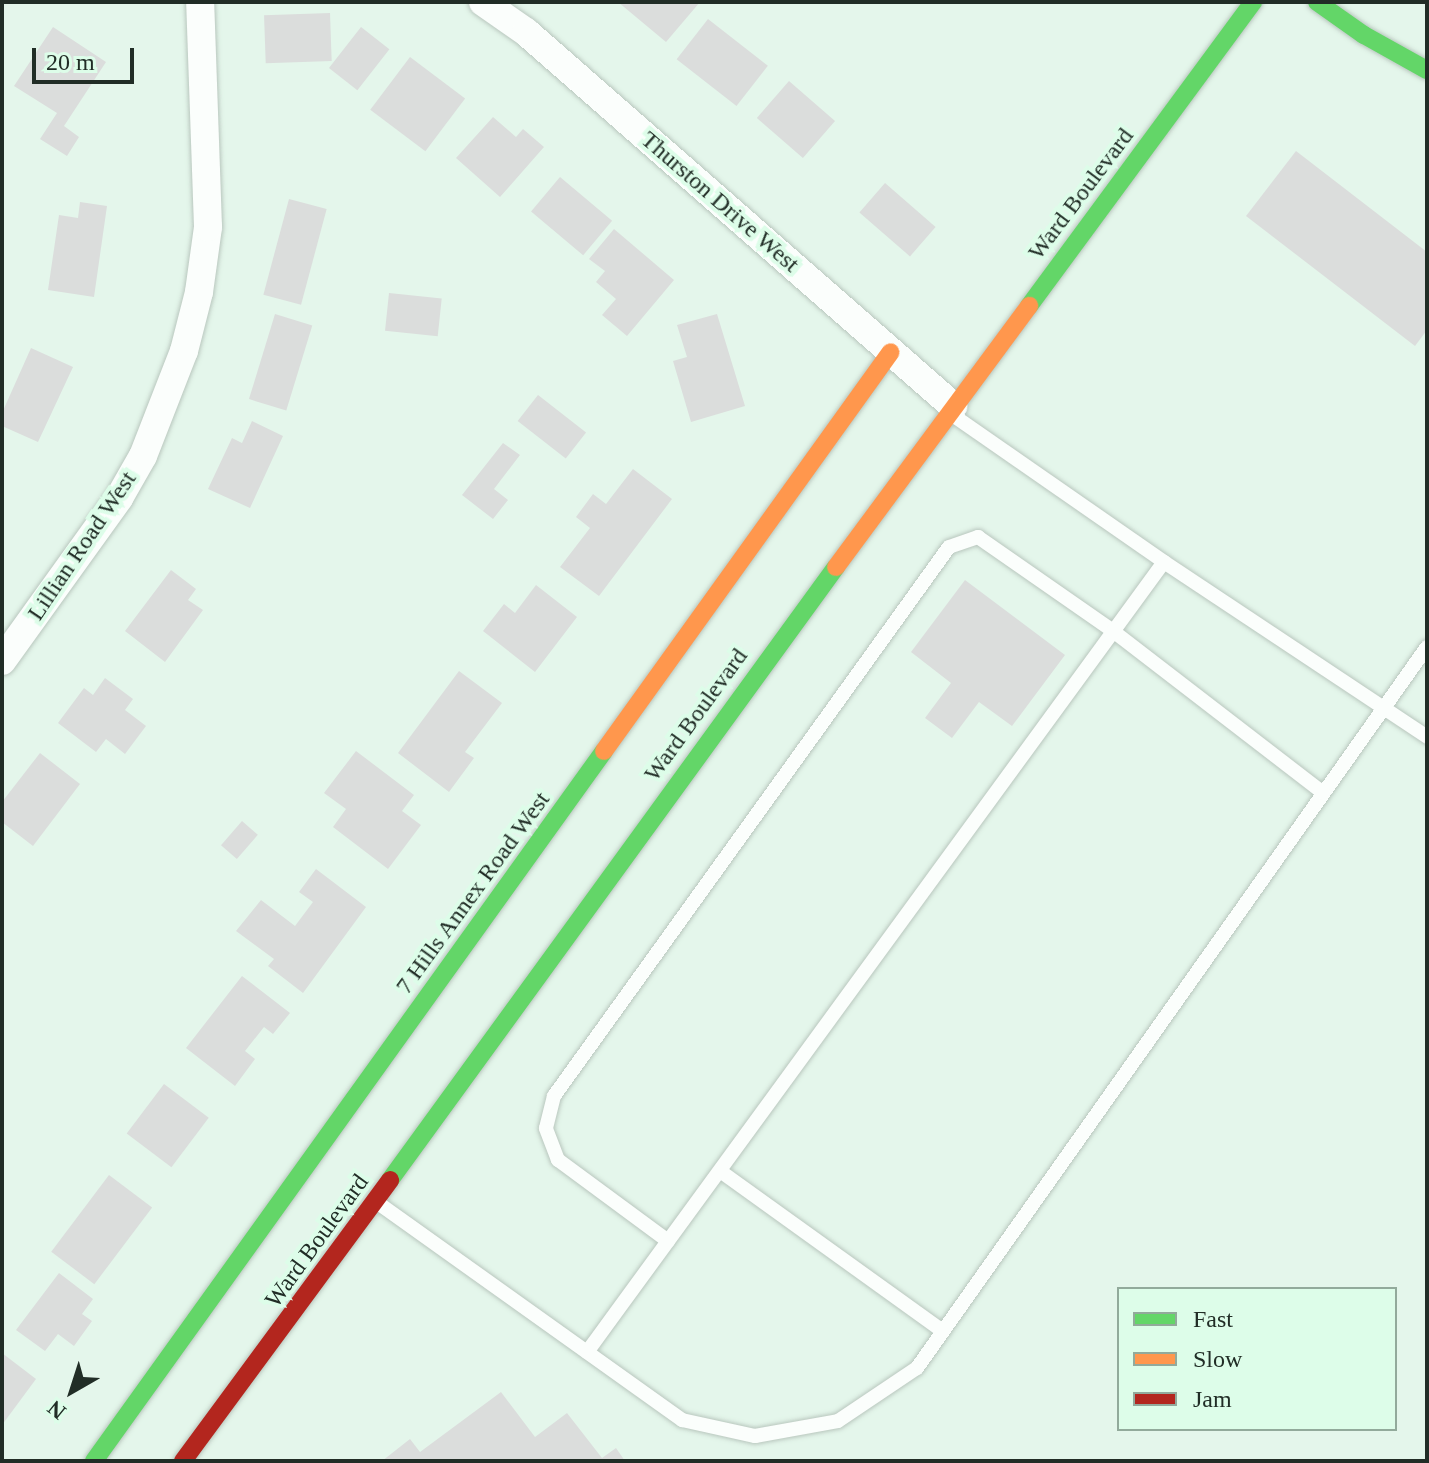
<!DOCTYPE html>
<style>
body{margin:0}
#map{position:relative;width:1429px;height:1463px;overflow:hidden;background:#e4f6eb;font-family:Georgia,serif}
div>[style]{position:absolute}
.building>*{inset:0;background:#dbdddc;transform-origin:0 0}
.roads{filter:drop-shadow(0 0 2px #b9c7be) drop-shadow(0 0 2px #b9c7be)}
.lane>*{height:14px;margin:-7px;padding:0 7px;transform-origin:7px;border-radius:7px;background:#fbfefc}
.street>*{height:28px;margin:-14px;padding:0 14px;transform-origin:14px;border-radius:14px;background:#fbfefc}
.fast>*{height:18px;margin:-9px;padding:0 9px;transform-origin:9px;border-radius:9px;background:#63d668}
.slow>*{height:18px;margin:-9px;padding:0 9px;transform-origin:9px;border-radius:9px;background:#ff974d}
.jam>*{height:18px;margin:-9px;padding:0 9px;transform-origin:9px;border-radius:9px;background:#b3261e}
span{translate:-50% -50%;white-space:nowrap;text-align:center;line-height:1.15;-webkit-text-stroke:8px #ddfde9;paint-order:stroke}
.street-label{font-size:24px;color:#212d26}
.frame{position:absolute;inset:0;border:4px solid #212d26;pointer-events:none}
.legend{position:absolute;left:1117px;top:1287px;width:280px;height:144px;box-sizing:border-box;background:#ddfde9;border:2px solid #92aa9b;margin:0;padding:10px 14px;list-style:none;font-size:24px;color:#212d26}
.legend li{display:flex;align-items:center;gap:16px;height:40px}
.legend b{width:40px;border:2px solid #92aa9b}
.north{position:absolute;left:32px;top:1351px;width:80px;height:80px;-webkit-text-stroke:6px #ddfde9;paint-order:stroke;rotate:219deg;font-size:22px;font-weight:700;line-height:32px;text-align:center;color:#212d26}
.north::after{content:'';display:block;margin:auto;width:28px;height:36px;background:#212d26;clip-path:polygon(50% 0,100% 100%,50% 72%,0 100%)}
.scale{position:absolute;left:32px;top:48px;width:102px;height:36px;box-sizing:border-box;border:4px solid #212d26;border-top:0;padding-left:10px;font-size:24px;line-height:28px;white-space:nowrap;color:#212d26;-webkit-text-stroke:6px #ddfde9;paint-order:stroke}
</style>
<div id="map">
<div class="building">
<i style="clip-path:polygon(618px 2px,700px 2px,666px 42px)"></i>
<i style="left:330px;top:13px;width:48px;height:66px;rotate:88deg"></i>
<i style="left:708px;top:19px;width:76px;height:51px;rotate:38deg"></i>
<i style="clip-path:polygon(53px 27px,106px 62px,64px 126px,79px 137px,67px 156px,40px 139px,57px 113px,14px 86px)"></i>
<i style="left:361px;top:27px;width:36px;height:52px;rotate:38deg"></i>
<i style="left:410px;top:57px;width:69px;height:66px;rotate:37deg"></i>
<i style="left:789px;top:81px;width:61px;height:49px;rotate:41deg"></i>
<i style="clip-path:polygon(493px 117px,516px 137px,523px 129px,544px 147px,500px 197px,456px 158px)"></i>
<i style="clip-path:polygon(1296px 151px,1427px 252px,1427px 330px,1415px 346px,1246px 216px)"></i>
<i style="left:560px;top:177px;width:68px;height:45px;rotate:40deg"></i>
<i style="left:885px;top:183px;width:67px;height:39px;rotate:41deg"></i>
<i style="left:289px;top:199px;width:39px;height:99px;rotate:15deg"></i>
<i style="clip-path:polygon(80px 202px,107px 206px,94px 297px,48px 290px,59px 215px,78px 218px)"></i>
<i style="clip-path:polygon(614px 229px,674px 280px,627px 336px,602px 315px,616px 299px,596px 282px,605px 271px,589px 259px)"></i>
<i style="left:389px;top:293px;width:53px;height:38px;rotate:6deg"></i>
<i style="left:275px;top:314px;width:39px;height:89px;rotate:17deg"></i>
<i style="clip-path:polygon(717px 314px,745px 406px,691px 422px,673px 361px,687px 357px,677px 325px)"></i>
<i style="clip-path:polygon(31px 348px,73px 367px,38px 442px,2px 426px,2px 413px)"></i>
<i style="left:538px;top:395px;width:61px;height:33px;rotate:38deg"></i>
<i style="clip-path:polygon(252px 421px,283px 436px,250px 508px,208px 489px,232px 438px,242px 443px)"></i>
<i style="clip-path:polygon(503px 443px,520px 455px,494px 489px,508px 500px,493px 519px,462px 495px)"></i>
<i style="clip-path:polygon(633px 469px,672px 499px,599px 596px,560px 567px,590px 528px,576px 517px,593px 494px,606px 504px)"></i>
<i style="clip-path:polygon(171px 570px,196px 589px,188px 600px,203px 610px,165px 662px,125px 631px)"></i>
<i style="clip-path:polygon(965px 580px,1065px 655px,1012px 726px,979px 702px,952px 738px,925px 718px,951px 683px,911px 652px)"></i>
<i style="clip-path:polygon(536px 585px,577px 617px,535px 672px,483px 631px,504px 604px,515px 613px)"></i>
<i style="clip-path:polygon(459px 671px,502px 703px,465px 752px,474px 758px,449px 792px,398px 753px)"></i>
<i style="clip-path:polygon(105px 678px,133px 699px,125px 710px,146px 726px,125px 754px,106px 739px,96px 752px,58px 723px,84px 688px,93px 695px)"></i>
<i style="clip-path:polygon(356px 751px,414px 795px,402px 811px,421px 825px,388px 869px,333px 827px,346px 809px,324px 793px)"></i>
<i style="clip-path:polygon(40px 753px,80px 784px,33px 846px,2px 822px,2px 802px)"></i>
<i style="left:242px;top:821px;width:21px;height:32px;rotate:41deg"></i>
<i style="clip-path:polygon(316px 869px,366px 907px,303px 993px,268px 966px,274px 959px,236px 931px,261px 900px,295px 926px,313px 902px,299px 892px)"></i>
<i style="clip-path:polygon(242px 976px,290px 1013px,273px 1034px,264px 1027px,245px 1051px,255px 1059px,235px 1086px,186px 1048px)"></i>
<i style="left:164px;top:1084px;width:56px;height:62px;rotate:37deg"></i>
<i style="left:109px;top:1175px;width:54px;height:96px;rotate:37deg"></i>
<i style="clip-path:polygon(59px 1273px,93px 1299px,82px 1314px,92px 1321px,74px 1346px,58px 1334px,45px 1351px,16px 1330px)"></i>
<i style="clip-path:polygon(2px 1353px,36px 1379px,2px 1425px)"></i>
<i style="clip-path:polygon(501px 1392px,535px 1437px,567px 1413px,602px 1458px,616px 1448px,625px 1461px,382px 1461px,410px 1439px,420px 1452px)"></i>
</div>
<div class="roads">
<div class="lane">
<i style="left:954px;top:416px;width:256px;rotate:34.8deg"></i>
<i style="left:1164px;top:562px;width:316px;rotate:33.6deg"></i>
<i style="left:720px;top:1171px;width:274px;rotate:35.7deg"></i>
<i style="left:378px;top:1203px;width:374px;rotate:35.5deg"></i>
<i style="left:682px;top:1420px;width:75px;rotate:12.4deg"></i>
<i style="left:755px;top:1436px;width:84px;rotate:-10.2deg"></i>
<i style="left:838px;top:1421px;width:95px;rotate:-33.9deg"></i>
<i style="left:917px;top:1368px;width:883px;rotate:-54.73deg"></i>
<i style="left:668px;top:1241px;width:137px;rotate:-143.6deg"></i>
<i style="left:558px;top:1160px;width:34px;rotate:-111deg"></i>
<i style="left:546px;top:1128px;width:33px;rotate:-76deg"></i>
<i style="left:554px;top:1096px;width:676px;rotate:-54.27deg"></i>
<i style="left:949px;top:547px;width:31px;rotate:-19deg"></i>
<i style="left:978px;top:537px;width:165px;rotate:34.8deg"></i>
<i style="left:1113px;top:631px;width:265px;rotate:37.6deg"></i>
<i style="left:587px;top:1352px;width:978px;rotate:-53.86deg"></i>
</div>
<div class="street">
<i style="left:483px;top:2px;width:52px;rotate:34.9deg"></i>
<i style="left:526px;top:32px;width:568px;rotate:41.21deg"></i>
<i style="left:2px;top:661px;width:201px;rotate:-54.3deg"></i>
<i style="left:119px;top:498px;width:48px;rotate:-60.3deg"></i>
<i style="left:143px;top:456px;width:113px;rotate:-68.7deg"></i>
<i style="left:184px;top:351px;width:61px;rotate:-75.7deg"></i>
<i style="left:199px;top:292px;width:66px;rotate:-82.1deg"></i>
<i style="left:208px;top:227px;width:225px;rotate:-92deg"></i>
</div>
<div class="fast">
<i style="left:1317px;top:2px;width:57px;rotate:35.1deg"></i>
<i style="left:1364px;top:35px;width:72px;rotate:29.1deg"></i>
<i style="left:1029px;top:306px;width:378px;rotate:-53.6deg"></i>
<i style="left:390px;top:1180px;width:758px;rotate:-53.96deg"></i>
<i style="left:94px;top:1461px;width:874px;rotate:-54.31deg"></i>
</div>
<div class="slow">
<i style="left:836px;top:567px;width:325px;rotate:-53.5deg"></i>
<i style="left:604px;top:751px;width:491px;rotate:-54.3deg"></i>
</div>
<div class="jam">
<i style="left:183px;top:1461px;width:349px;rotate:-53.6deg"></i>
</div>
</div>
<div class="street-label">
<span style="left:1081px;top:194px;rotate:-53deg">Ward Boulevard</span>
<span style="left:720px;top:202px;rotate:41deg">Thurston Drive West</span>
<span style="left:82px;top:546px;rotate:-56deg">Lillian Road West</span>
<span style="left:696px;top:715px;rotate:-54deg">Ward Boulevard</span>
<span style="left:473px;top:893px;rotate:-54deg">7 Hills Annex Road West</span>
<span style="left:317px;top:1241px;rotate:-54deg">Ward Boulevard</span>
</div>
<div class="frame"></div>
<ul class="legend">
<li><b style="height:10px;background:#63d668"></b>Fast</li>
<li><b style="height:10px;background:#ff974d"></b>Slow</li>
<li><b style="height:10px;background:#b3261e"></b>Jam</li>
</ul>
<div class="north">N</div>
<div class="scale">20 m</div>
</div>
